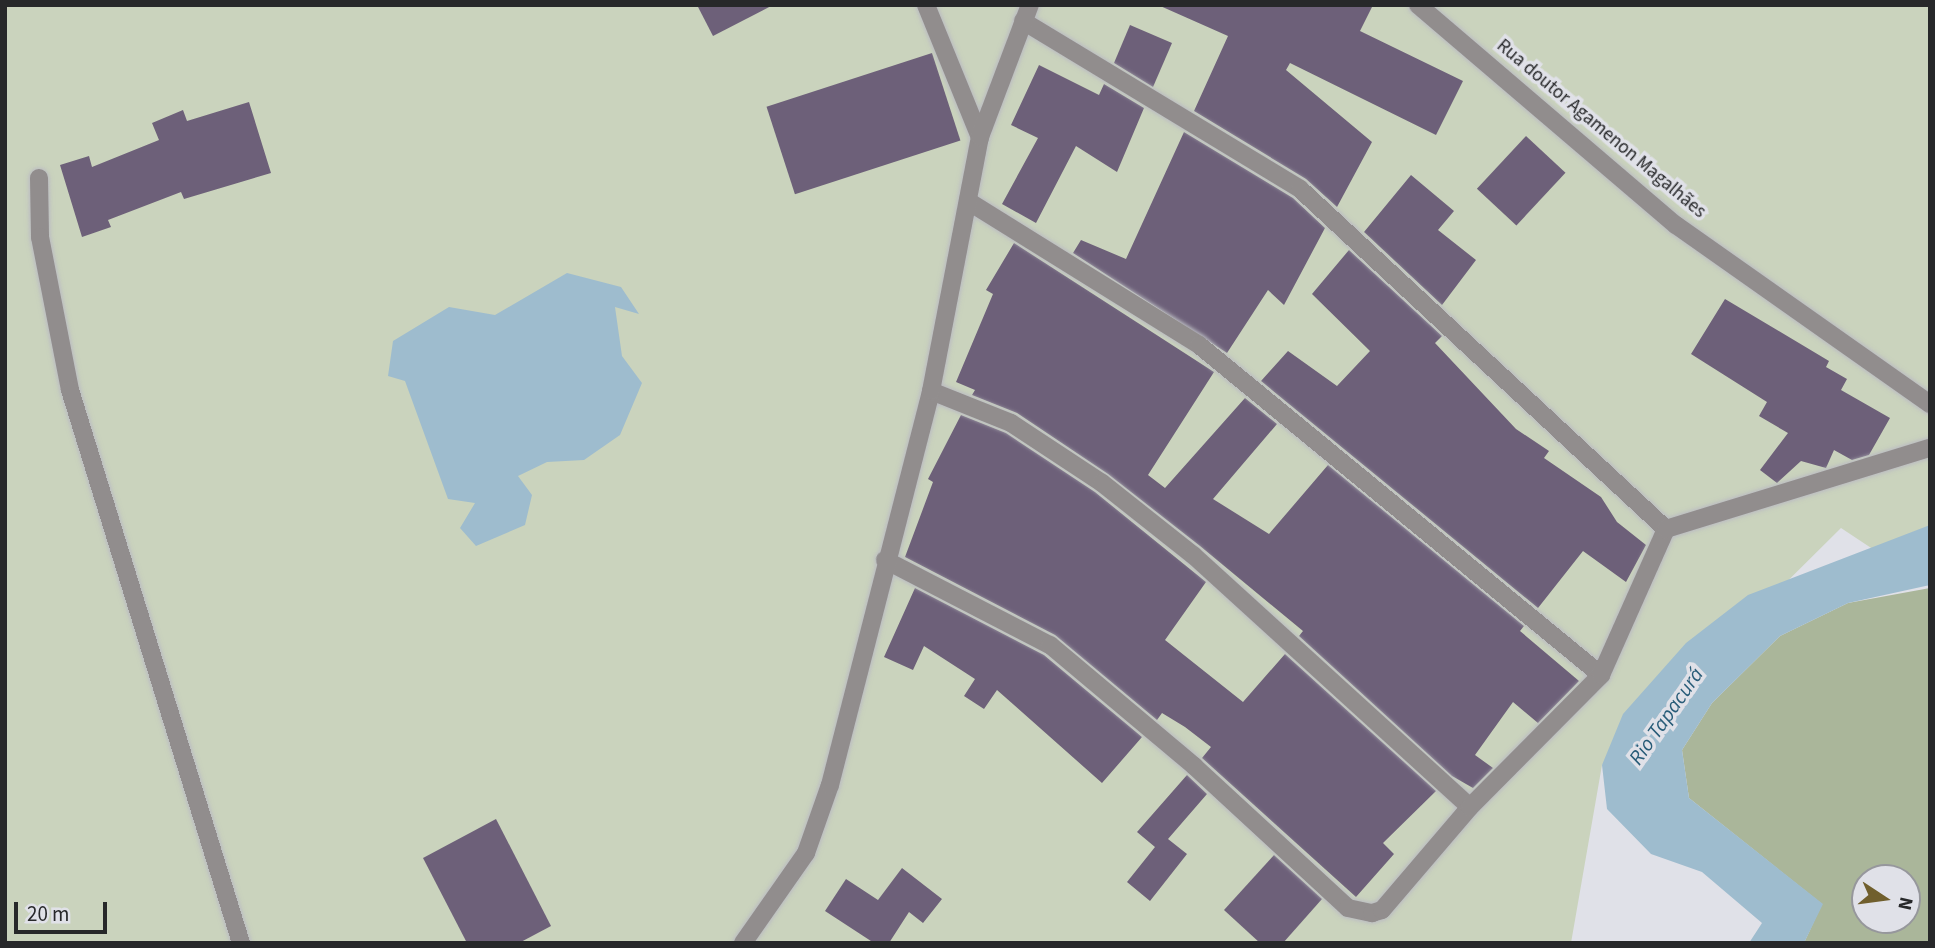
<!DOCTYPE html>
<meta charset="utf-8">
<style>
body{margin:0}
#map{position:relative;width:1935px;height:948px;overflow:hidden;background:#e0e1e8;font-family:"Source Sans 3",sans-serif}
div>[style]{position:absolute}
.green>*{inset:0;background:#cad3bd}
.forest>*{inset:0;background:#aab69a}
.water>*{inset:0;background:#9ebcce}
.building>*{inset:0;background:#6d6079;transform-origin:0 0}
.roads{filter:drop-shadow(0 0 2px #bbbcc2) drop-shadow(0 0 2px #bbbcc2)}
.minor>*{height:18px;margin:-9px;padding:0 9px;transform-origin:9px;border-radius:9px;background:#918d8d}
span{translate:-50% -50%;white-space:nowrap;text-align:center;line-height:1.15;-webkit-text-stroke:7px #e0e1e8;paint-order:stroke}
.street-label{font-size:19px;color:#27282a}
.water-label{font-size:21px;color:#285c78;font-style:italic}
.frame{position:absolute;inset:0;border:7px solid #27282a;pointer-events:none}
.north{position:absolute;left:1851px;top:864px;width:70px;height:70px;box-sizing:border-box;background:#e0e1e8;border:2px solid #96979c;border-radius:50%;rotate:103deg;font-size:19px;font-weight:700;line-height:28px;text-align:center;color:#27282a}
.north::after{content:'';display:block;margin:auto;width:24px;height:32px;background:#705f2d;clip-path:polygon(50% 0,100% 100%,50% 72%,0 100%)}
.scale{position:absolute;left:14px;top:902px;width:93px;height:32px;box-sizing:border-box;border:4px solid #27282a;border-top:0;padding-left:9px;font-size:21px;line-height:24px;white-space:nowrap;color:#27282a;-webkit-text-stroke:5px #e0e1e8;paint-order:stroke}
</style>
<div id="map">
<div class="green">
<i style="clip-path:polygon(5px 5px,1930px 5px,1930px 587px,1841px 528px,1602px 765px,1571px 943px,5px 943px)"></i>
</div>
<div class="forest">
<i style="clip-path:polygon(evenodd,1930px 588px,1930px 943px,1804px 943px,1822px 904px,1689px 798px,1682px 750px,1712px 703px,1780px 636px,1848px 603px,1930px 588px,1865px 878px,1907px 878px,1907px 920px,1865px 920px,1865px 878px)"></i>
</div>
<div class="water">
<i style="clip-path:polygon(567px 273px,621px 287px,639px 314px,615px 307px,622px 356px,642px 383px,620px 435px,584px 460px,547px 462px,518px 476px,532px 495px,525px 525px,476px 546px,460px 528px,475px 503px,448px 499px,405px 381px,388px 376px,393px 341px,449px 307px,495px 315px)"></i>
<i style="clip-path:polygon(1930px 525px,1930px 585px,1848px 603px,1780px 636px,1712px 703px,1682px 750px,1689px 798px,1823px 904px,1804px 943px,1749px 943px,1762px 923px,1702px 872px,1651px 854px,1607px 809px,1602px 765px,1623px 714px,1686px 643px,1748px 595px)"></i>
</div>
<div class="building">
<i style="clip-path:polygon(697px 5px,773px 5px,713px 36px)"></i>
<i style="clip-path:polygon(1158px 5px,1373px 5px,1360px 31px,1463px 81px,1436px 135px,1290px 63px,1286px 70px,1372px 142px,1337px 207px,1306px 179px,1194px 111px,1228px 36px)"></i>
<i style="clip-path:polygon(1130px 25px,1172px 43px,1153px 87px,1114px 63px)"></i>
<i style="left:932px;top:53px;width:92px;height:174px;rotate:72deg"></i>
<i style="clip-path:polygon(1039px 65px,1099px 95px,1104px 84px,1144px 108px,1117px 172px,1076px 146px,1036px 223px,1002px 204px,1038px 138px,1011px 125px)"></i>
<i style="clip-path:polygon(249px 102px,271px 173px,184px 199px,181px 192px,108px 220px,111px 227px,82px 237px,60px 165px,89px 156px,92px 167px,159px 140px,152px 123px,183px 110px,187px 121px)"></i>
<i style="clip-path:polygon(1184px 132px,1293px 198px,1325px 228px,1284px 305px,1268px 290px,1227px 353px,1073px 253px,1081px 240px,1126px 259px)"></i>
<i style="left:1526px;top:136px;width:54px;height:72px;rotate:43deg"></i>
<i style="clip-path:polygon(1411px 175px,1454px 211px,1438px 230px,1476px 260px,1442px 305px,1364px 232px)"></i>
<i style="clip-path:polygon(1014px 243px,1214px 372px,1148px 475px,1165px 488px,1245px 398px,1277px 424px,1213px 499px,1269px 534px,1328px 465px,1524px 626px,1520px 631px,1579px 681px,1538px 723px,1513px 702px,1475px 755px,1493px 768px,1473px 788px,1452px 776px,1299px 636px,1303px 631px,1200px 546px,1108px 474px,1017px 413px,972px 395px,975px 390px,956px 382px,993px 294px,986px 290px)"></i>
<i style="clip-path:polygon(1349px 250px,1442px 336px,1435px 343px,1516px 429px,1549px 451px,1544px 458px,1601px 497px,1617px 522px,1646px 545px,1626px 582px,1583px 551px,1538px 608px,1261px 381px,1288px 351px,1337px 386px,1370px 351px,1312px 294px)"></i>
<i style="clip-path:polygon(1725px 299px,1829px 361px,1826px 367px,1847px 379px,1841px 390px,1890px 418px,1869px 455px,1852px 460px,1834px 450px,1826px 468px,1801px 461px,1777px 483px,1760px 470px,1788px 433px,1759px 416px,1767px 402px,1691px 354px)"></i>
<i style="clip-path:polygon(961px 415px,1006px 433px,1095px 492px,1206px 582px,1165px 640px,1243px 702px,1285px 654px,1436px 791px,1383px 843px,1394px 854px,1356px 897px,1202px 758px,1211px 747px,1185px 727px,1162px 713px,1157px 720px,1055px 635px,905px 557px,933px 482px,928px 479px)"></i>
<i style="clip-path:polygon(915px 588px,1044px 655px,1142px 737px,1102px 783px,997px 690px,984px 709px,964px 696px,975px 679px,924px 646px,913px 670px,884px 657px)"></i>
<i style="clip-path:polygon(1187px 775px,1207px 794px,1168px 839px,1187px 854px,1150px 901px,1127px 882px,1155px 847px,1137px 832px)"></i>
<i style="clip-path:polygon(496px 819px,551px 926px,519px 943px,467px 943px,423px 858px)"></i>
<i style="clip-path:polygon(1274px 855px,1322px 899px,1283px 943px,1260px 943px,1224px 910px)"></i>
<i style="clip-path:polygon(902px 868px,942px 899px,923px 923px,909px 912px,889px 943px,874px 943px,825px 911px,846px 879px,878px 900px)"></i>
</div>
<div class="roads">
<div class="minor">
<i style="left:926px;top:5px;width:143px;rotate:67.8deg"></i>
<i style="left:1418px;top:5px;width:339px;rotate:40.5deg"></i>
<i style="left:1676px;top:225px;width:311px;rotate:35.2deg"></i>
<i style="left:1023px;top:21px;width:324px;rotate:31.2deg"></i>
<i style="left:1300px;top:189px;width:500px;rotate:42.9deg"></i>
<i style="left:39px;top:178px;width:59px;rotate:89deg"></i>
<i style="left:40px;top:237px;width:156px;rotate:78.9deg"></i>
<i style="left:70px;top:390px;width:579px;rotate:72.82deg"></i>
<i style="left:971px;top:203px;width:269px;rotate:31.9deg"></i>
<i style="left:1199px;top:345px;width:520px;rotate:39.38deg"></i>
<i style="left:931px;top:391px;width:86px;rotate:21.8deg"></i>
<i style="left:1011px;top:423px;width:109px;rotate:33.4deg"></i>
<i style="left:1102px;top:483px;width:116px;rotate:38.4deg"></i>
<i style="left:1193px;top:555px;width:374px;rotate:42.3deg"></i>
<i style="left:885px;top:560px;width:186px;rotate:27.3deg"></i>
<i style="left:1050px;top:645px;width:188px;rotate:40deg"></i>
<i style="left:1194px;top:766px;width:209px;rotate:42.7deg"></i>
<i style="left:1348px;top:908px;width:25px;rotate:12deg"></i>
<i style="left:1372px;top:913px;width:10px;rotate:-17deg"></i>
<i style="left:1382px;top:910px;width:135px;rotate:-49.5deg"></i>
<i style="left:1470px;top:807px;width:186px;rotate:-45.2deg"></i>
<i style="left:1601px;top:675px;width:160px;rotate:-66deg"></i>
<i style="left:1666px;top:529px;width:276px;rotate:-17.1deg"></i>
<i style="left:743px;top:943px;width:110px;rotate:-55deg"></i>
<i style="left:806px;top:853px;width:72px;rotate:-70.6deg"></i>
<i style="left:830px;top:785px;width:407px;rotate:-75.6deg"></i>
<i style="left:931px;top:391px;width:259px;rotate:-79.1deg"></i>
<i style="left:980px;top:137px;width:141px;rotate:-69.3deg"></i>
</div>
</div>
<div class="street-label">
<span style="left:1601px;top:129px;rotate:40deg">Rua doutor Agamenon Magalhães</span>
</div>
<div class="water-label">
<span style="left:1666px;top:716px;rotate:-55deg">Rio Tapacurá</span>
</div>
<div class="frame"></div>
<div class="north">N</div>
<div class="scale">20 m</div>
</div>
